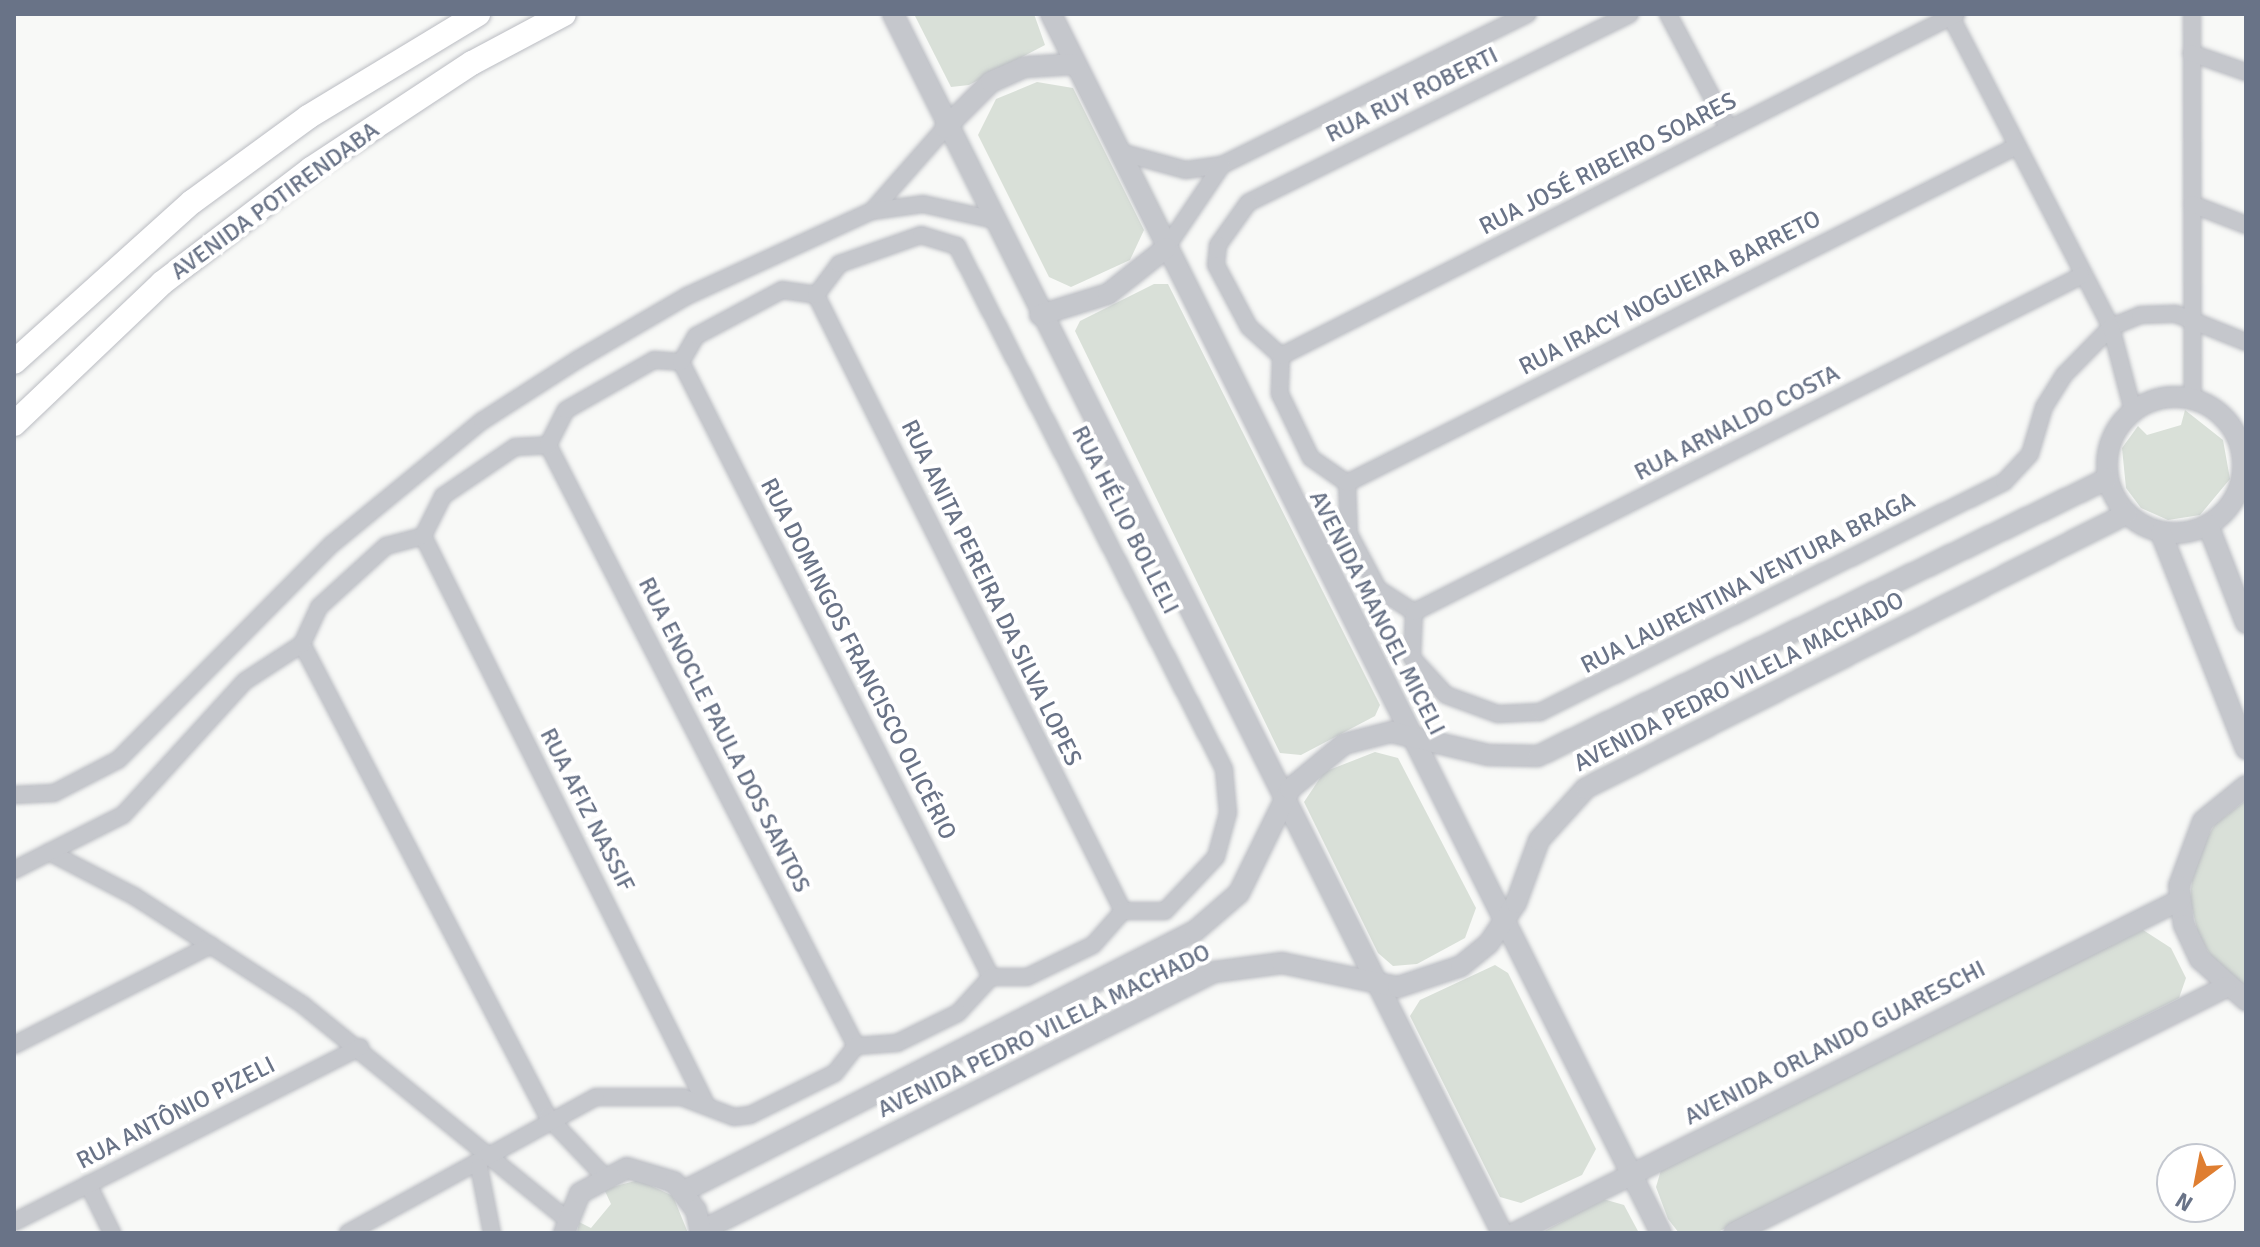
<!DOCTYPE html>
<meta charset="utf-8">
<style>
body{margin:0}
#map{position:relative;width:2260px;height:1247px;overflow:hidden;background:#f8f9f7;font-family:Signika,sans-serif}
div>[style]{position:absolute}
.green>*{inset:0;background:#d9e0d8}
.roads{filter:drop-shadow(0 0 2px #babcc2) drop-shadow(0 0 2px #babcc2)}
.minor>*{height:16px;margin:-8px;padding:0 8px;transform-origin:8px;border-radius:8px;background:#c5c7cc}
.tertiary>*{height:20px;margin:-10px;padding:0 10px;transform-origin:10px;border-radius:10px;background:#c5c7cc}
.tertiary>.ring{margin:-10px;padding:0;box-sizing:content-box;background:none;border:20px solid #c5c7cc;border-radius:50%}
.secondary>*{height:24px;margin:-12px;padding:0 12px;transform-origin:12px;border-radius:12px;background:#fff}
span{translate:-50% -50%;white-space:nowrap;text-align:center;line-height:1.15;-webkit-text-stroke:8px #fff;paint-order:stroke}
.street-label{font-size:24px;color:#697387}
.frame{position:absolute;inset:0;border:16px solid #697387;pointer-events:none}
.north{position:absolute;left:2156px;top:1143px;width:80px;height:80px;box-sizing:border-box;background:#fff;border:2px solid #c3c7cf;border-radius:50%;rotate:212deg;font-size:22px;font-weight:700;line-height:32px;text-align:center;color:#697387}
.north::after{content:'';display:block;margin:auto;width:28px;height:36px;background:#df7e31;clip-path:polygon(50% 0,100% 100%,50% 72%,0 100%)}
</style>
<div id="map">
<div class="green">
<i style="clip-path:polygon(914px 14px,1034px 14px,1045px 45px,969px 85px,951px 87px)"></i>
<i style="clip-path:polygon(1037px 82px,1073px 88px,1144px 230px,1130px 260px,1071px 287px,1049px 277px,978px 135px,996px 99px)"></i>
<i style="clip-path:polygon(1154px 284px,1168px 284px,1380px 705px,1375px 716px,1301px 755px,1280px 753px,1075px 331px,1080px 321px)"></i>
<i style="clip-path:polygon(2185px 410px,2223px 440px,2230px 479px,2200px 515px,2168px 520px,2141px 508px,2126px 488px,2122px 448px,2138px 426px,2147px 435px,2181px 425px)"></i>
<i style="clip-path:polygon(1375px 752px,1398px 758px,1476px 908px,1465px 938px,1417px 964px,1393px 966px,1378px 953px,1304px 802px,1324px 772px)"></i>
<i style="clip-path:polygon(2246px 800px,2246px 986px,2221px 970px,2199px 938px,2190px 900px,2194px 860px,2215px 824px)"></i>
<i style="clip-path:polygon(2140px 928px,2171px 948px,2186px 978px,2179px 998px,1716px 1233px,1679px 1233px,1668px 1219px,1656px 1187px,1661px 1170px)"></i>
<i style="clip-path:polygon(1495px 965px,1508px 973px,1596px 1149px,1582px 1175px,1521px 1203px,1500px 1197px,1410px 1016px,1420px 1000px)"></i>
<i style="clip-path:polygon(639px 1180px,673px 1196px,688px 1233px,577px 1233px,579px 1222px,591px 1228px,611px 1204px,604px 1189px)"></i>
<i style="clip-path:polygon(1603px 1199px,1624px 1205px,1639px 1233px,1541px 1233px)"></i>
</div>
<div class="roads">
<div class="minor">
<i style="left:1630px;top:14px;width:426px;rotate:153.7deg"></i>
<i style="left:1248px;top:203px;width:52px;rotate:125.5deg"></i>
<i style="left:1218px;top:245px;width:20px;rotate:96deg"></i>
<i style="left:1216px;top:265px;width:70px;rotate:62deg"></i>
<i style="left:1249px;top:327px;width:43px;rotate:42.2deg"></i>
<i style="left:1281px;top:356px;width:38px;rotate:92deg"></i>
<i style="left:1280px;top:394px;width:71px;rotate:64.2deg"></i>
<i style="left:1311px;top:458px;width:44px;rotate:34.8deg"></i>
<i style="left:1347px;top:483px;width:51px;rotate:87.8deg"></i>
<i style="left:1349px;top:534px;width:62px;rotate:62.2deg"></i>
<i style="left:1378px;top:589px;width:43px;rotate:32.6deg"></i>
<i style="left:1414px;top:612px;width:46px;rotate:92.5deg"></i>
<i style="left:1412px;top:658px;width:50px;rotate:47.4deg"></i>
<i style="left:1446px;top:695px;width:55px;rotate:20.1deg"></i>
<i style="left:1498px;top:714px;width:42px;rotate:-2.7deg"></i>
<i style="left:1540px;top:712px;width:518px;rotate:-26.37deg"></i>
<i style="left:2004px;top:482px;width:38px;rotate:-47deg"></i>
<i style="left:2030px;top:454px;width:49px;rotate:-73.4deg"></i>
<i style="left:2044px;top:407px;width:39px;rotate:-58deg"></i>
<i style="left:2065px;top:374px;width:66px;rotate:-45.6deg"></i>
<i style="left:2111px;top:327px;width:31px;rotate:-22deg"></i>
<i style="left:2140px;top:315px;width:36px;rotate:-2deg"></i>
<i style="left:2176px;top:314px;width:75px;rotate:21.8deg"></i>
<i style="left:1668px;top:14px;width:130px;rotate:62.1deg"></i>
<i style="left:2192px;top:14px;width:386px;rotate:89.9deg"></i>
<i style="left:1951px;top:17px;width:349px;rotate:62.7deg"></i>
<i style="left:2111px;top:327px;width:87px;rotate:75.3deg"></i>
<i style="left:2191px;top:53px;width:58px;rotate:19.1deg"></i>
<i style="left:1120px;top:152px;width:68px;rotate:15.3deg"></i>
<i style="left:1186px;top:170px;width:36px;rotate:-8deg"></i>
<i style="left:1222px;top:165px;width:341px;rotate:-26.3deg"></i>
<i style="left:2192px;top:204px;width:58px;rotate:21.3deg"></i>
<i style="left:872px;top:211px;width:111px;rotate:-48.7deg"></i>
<i style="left:1166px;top:248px;width:100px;rotate:-56deg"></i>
<i style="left:816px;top:295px;width:688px;rotate:63.51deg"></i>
<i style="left:1281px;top:356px;width:757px;rotate:-26.87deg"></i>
<i style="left:681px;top:362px;width:689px;rotate:63.25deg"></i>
<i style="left:548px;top:445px;width:675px;rotate:62.87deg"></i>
<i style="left:1347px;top:483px;width:748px;rotate:-26.7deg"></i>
<i style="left:423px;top:536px;width:637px;rotate:63.52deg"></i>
<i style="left:1414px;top:612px;width:747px;rotate:-26.74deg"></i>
<i style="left:302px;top:644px;width:533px;rotate:62.52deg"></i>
<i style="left:548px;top:1117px;width:80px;rotate:46.5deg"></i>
<i style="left:14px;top:795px;width:40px;rotate:-2.9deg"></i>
<i style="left:54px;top:793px;width:72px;rotate:-27.3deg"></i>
<i style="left:118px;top:760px;width:304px;rotate:-45.3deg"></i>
<i style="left:332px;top:544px;width:194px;rotate:-39.4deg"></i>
<i style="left:482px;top:421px;width:113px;rotate:-32.7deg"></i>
<i style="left:577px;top:360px;width:127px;rotate:-30.2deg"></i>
<i style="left:687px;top:296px;width:204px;rotate:-24.7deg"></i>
<i style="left:872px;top:211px;width:51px;rotate:-7.8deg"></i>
<i style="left:923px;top:204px;width:69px;rotate:12.6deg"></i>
<i style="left:49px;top:852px;width:96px;rotate:27.4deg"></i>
<i style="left:134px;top:896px;width:201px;rotate:32.8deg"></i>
<i style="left:303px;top:1005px;width:339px;rotate:39.1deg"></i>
<i style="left:14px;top:870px;width:122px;rotate:-26.8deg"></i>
<i style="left:123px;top:815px;width:181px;rotate:-47.7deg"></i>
<i style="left:245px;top:681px;width:68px;rotate:-33deg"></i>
<i style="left:302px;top:644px;width:41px;rotate:-65.3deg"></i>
<i style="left:319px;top:607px;width:91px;rotate:-42.3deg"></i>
<i style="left:386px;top:546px;width:38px;rotate:-15deg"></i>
<i style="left:423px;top:536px;width:45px;rotate:-63.4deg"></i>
<i style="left:443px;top:496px;width:87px;rotate:-34.2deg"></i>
<i style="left:515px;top:447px;width:33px;rotate:-3deg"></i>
<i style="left:548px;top:445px;width:39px;rotate:-63deg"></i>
<i style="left:566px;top:410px;width:101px;rotate:-29.6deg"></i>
<i style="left:654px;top:360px;width:27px;rotate:4deg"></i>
<i style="left:681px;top:362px;width:30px;rotate:-60deg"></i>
<i style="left:696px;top:336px;width:98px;rotate:-28.1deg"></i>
<i style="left:782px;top:290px;width:34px;rotate:8deg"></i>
<i style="left:816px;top:295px;width:39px;rotate:-53deg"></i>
<i style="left:839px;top:264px;width:87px;rotate:-19.5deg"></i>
<i style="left:921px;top:235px;width:38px;rotate:17deg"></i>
<i style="left:957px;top:246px;width:587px;rotate:62.95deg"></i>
<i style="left:1224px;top:769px;width:44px;rotate:84.8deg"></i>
<i style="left:1228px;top:813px;width:46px;rotate:105.3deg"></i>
<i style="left:1216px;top:857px;width:74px;rotate:133.4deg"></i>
<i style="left:1165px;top:911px;width:42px;rotate:180deg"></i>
<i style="left:1123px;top:911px;width:45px;rotate:131.4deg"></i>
<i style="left:1093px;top:945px;width:73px;rotate:154.1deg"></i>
<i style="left:1027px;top:977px;width:36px;rotate:180deg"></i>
<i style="left:991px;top:977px;width:49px;rotate:132.5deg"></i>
<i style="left:958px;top:1013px;width:68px;rotate:153.8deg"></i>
<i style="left:897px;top:1043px;width:41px;rotate:175.8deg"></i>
<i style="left:856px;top:1046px;width:34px;rotate:128deg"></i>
<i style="left:835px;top:1073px;width:95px;rotate:153.7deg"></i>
<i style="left:750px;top:1115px;width:16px;rotate:173deg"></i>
<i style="left:734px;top:1117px;width:56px;rotate:-159deg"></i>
<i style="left:682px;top:1097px;width:86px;rotate:180deg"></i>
<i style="left:596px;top:1097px;width:283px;rotate:151.3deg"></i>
<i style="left:14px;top:1045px;width:221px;rotate:-26.9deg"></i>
<i style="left:479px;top:1167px;width:67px;rotate:78.9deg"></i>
<i style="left:88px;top:1184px;width:55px;rotate:63.9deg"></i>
<i style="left:14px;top:1222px;width:388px;rotate:-26.8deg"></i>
</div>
<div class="tertiary">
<i style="left:893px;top:14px;width:1363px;rotate:63.45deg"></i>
<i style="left:1051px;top:14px;width:1363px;rotate:63.42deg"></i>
<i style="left:945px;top:128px;width:65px;rotate:-45deg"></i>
<i style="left:991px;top:82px;width:37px;rotate:-24deg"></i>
<i style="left:1025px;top:67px;width:50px;rotate:-3.4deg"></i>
<i style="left:1040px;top:315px;width:71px;rotate:-17.2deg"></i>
<i style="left:1108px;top:294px;width:74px;rotate:-38.4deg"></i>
<i class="ring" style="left:2107px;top:397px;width:116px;height:116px"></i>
<i style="left:2208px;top:525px;width:105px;rotate:68.8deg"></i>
<i style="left:2161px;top:533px;width:232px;rotate:68.5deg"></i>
<i style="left:2246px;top:786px;width:55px;rotate:140.9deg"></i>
<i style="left:2203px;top:821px;width:69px;rotate:110.3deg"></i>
<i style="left:2179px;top:886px;width:39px;rotate:83deg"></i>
<i style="left:2184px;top:925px;width:38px;rotate:65deg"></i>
<i style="left:2200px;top:959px;width:62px;rotate:41.7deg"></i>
<i style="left:684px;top:1191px;width:573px;rotate:-26.97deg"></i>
<i style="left:1195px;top:931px;width:58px;rotate:-40.8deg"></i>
<i style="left:1239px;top:893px;width:116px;rotate:-63.9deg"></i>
<i style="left:1290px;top:789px;width:70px;rotate:-39.8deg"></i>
<i style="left:1344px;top:744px;width:49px;rotate:-14.3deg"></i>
<i style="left:1391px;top:732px;width:100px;rotate:13.3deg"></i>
<i style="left:1488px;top:755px;width:50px;rotate:1.1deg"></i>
<i style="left:1538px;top:756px;width:633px;rotate:-25.96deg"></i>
<i style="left:701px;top:1231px;width:575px;rotate:-26.79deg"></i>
<i style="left:1214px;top:972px;width:69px;rotate:-7.5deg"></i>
<i style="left:1282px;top:963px;width:118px;rotate:11.7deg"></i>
<i style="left:1398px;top:987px;width:66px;rotate:-18.4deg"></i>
<i style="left:1461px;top:966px;width:36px;rotate:-39deg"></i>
<i style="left:1489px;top:943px;width:48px;rotate:-56deg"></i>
<i style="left:1516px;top:903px;width:67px;rotate:-69.9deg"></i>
<i style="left:1539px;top:840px;width:70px;rotate:-47.9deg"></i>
<i style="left:1586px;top:788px;width:606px;rotate:-26.9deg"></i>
<i style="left:564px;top:1233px;width:43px;rotate:-68.2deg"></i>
<i style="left:580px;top:1193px;width:53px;rotate:-28deg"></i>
<i style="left:627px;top:1168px;width:49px;rotate:16.6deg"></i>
<i style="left:674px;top:1182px;width:36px;rotate:52deg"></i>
<i style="left:696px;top:1210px;width:24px;rotate:78deg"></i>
<i style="left:1515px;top:1233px;width:744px;rotate:-26.6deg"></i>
<i style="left:1734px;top:1233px;width:550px;rotate:-26.57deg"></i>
</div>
<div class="secondary">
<i style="left:14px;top:362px;width:239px;rotate:-42deg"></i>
<i style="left:192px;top:202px;width:144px;rotate:-36.2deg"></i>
<i style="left:308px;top:117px;width:199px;rotate:-31.2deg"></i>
<i style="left:14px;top:424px;width:204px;rotate:-43.6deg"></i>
<i style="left:162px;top:283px;width:188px;rotate:-37.4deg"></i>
<i style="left:311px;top:169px;width:193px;rotate:-33.4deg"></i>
<i style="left:472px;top:63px;width:104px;rotate:-28deg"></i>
</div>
</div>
<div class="street-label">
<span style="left:1412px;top:95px;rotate:-26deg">RUA RUY ROBERTI</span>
<span style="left:1608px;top:164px;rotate:-27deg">RUA JOSÉ RIBEIRO SOARES</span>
<span style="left:275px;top:201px;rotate:-36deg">AVENIDA POTIRENDABA</span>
<span style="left:1670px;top:293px;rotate:-27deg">RUA IRACY NOGUEIRA BARRETO</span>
<span style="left:1737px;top:423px;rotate:-27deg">RUA ARNALDO COSTA</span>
<span style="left:1125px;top:520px;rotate:63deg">RUA HÉLIO BOLLELI</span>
<span style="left:1748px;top:583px;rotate:-27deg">RUA LAURENTINA VENTURA BRAGA</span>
<span style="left:991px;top:593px;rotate:64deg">RUA ANITA PEREIRA DA SILVA LOPES</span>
<span style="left:1377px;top:613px;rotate:63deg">AVENIDA MANOEL MICELI</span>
<span style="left:858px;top:659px;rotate:63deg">RUA DOMINGOS FRANCISCO OLICÉRIO</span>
<span style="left:1739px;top:682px;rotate:-27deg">AVENIDA PEDRO VILELA MACHADO</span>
<span style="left:724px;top:735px;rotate:63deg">RUA ENOCLE PAULA DOS SANTOS</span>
<span style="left:587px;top:810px;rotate:63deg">RUA AFIZ NASSIF</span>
<span style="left:1044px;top:1031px;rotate:-26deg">AVENIDA PEDRO VILELA MACHADO</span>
<span style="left:1835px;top:1043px;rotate:-27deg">AVENIDA ORLANDO GUARESCHI</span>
<span style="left:176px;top:1113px;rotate:-27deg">RUA ANTÔNIO PIZELI</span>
</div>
<div class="frame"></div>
<div class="north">N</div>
</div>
